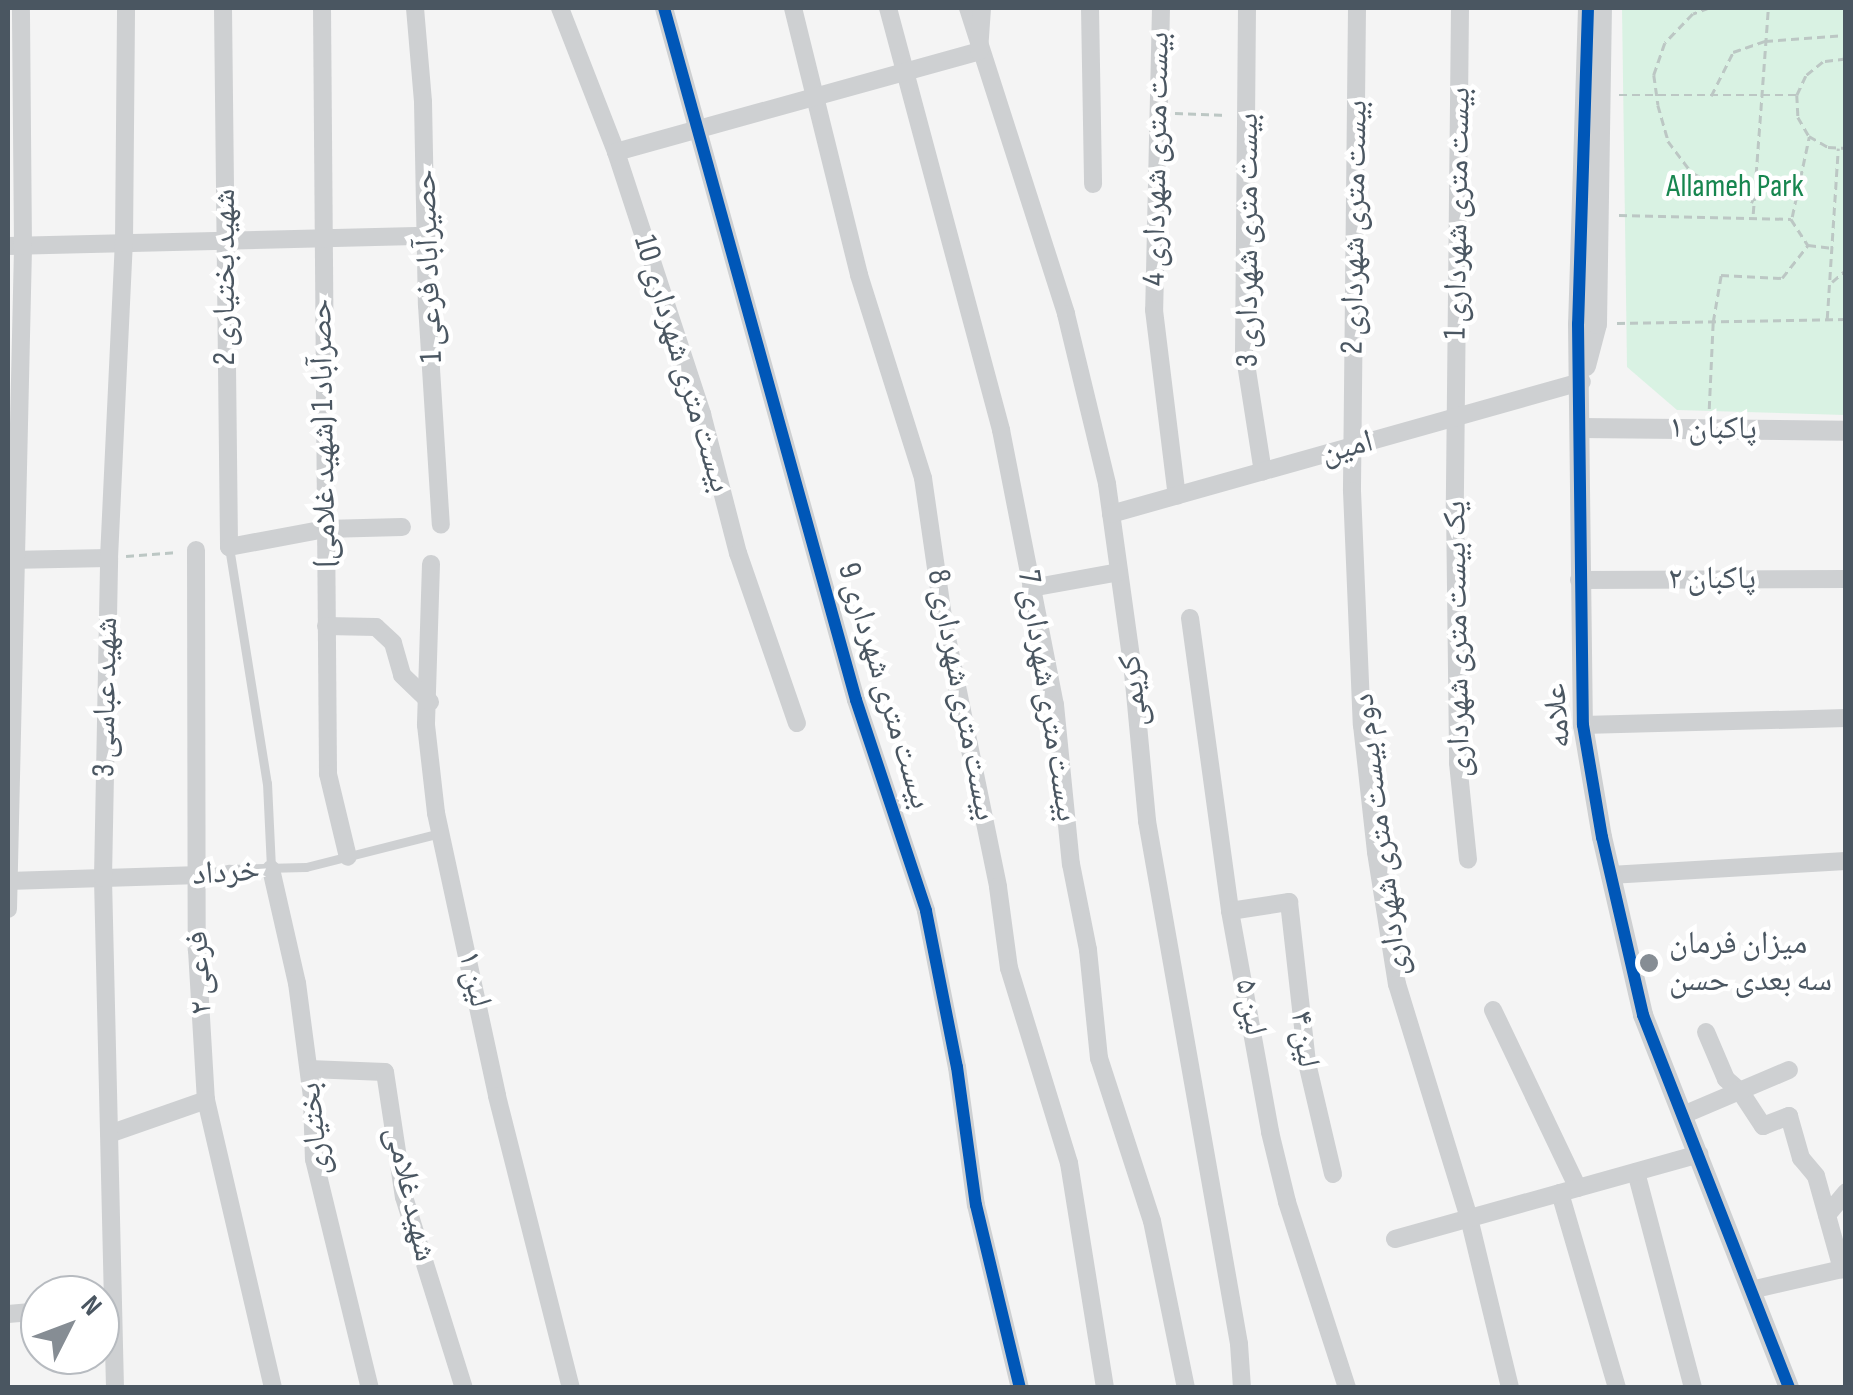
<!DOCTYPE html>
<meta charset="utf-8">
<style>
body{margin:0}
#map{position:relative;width:1853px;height:1395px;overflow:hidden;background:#f4f4f4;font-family:"Sofia Sans Condensed","Noto Naskh Arabic",sans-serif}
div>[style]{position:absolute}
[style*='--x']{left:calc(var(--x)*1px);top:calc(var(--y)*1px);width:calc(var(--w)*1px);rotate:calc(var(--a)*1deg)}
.green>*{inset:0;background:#d9f2e3}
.path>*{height:2.5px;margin-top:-1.25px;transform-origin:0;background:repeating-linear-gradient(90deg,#bcc7c4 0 8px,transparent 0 13px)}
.service>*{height:9px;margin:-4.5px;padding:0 4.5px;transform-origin:4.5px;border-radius:4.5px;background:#ced0d2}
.minor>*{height:18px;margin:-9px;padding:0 9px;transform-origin:9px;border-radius:9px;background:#ced0d2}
.tertiary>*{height:20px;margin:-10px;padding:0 10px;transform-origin:10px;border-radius:10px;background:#ced0d2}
.cycleway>*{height:12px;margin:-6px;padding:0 6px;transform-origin:6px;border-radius:6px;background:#0057b8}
.dots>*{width:28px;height:28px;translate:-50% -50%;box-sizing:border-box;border:5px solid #fff;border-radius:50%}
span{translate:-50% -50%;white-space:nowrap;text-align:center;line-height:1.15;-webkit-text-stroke:9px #fff;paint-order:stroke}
.street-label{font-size:32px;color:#4a5661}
.park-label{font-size:32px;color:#17864f}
.poi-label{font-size:32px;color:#4a5661}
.left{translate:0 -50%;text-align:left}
.frame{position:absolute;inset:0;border:10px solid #4a5661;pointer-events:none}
.north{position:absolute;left:20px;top:1275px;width:100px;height:100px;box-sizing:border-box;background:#fff;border:2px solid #b7bbc0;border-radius:50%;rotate:48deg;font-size:28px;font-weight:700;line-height:40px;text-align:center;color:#4a5661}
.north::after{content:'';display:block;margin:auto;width:35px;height:45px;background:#868d94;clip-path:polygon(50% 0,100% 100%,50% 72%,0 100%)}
</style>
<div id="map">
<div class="green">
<i style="clip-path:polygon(1622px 8px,1845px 8px,1845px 415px,1677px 410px,1627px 367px)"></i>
</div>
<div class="path">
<i style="--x:1709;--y:8;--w:17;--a:159"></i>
<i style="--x:1693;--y:14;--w:40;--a:134"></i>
<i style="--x:1665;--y:43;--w:34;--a:109"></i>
<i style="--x:1654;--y:75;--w:30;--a:82"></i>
<i style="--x:1658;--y:105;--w:37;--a:74"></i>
<i style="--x:1668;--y:141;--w:40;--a:53"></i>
<i style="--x:1692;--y:173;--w:68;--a:25.1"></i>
<i style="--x:1844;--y:59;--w:39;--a:-87"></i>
<i style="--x:1846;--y:59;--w:23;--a:173"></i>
<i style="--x:1823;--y:62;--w:22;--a:141"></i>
<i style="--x:1806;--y:76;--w:21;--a:115"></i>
<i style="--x:1797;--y:95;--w:22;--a:87"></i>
<i style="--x:1798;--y:117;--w:22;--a:60"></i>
<i style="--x:1809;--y:136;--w:22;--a:30"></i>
<i style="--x:1828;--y:147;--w:18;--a:3"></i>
<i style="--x:1619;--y:95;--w:178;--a:0"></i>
<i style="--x:1711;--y:96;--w:49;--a:-63.4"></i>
<i style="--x:1733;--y:52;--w:34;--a:-19"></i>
<i style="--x:1765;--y:41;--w:81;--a:-4.2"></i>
<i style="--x:1175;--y:113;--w:52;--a:2.2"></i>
<i style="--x:1753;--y:214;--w:207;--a:-85.8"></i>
<i style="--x:1619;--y:215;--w:172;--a:1.3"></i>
<i style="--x:1791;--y:219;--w:31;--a:57"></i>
<i style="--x:1808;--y:245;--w:25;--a:7"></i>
<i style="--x:1792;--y:217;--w:82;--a:-78"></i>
<i style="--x:1832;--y:282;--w:18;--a:-41"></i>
<i style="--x:1827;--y:319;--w:171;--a:-86.3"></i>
<i style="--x:1617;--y:323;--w:229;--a:-1"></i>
<i style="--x:1709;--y:409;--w:87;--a:-87.4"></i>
<i style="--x:1713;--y:322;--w:48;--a:-80.3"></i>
<i style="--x:1721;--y:275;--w:61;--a:2.8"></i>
<i style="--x:1782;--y:278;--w:42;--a:-51.8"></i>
<i style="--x:126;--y:556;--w:52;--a:-4.4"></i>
</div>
<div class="service">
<i style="--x:229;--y:547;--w:239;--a:80.9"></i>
<i style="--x:267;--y:783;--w:86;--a:87.3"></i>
<i style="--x:200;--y:875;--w:30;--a:-12"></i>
<i style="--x:229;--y:869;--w:77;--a:-1.5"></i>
<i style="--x:306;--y:867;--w:138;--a:-14.2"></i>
</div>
<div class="minor">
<i style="--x:223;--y:8;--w:539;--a:89.36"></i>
<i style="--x:229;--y:547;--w:98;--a:-10.6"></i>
<i style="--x:325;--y:529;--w:77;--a:-1.5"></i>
<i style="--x:322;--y:8;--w:766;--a:89.55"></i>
<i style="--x:328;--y:774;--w:85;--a:76.5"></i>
<i style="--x:415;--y:8;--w:94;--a:85.1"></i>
<i style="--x:423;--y:102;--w:203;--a:88.9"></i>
<i style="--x:427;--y:305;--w:220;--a:86.4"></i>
<i style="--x:560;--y:8;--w:155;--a:68.7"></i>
<i style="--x:616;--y:152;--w:276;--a:71.8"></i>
<i style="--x:702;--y:414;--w:144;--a:75.5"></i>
<i style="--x:738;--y:553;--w:180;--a:70.9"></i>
<i style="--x:664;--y:8;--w:718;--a:74.49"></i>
<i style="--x:856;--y:700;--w:222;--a:71.6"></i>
<i style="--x:926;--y:911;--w:159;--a:78.8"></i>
<i style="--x:957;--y:1067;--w:139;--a:82.2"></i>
<i style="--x:976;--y:1205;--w:188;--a:76.5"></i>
<i style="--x:793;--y:8;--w:275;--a:76.1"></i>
<i style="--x:859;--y:275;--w:213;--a:72.5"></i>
<i style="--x:923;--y:478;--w:147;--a:81.8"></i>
<i style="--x:944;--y:623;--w:269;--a:78.4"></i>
<i style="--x:998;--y:887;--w:82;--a:82.3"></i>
<i style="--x:1009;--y:968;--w:204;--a:72.9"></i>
<i style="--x:1069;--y:1163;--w:228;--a:80.9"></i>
<i style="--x:888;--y:8;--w:437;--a:75"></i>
<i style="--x:1001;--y:430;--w:280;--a:78.9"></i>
<i style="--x:1055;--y:705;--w:160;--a:84.3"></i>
<i style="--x:1071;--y:864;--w:88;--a:78.8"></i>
<i style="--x:1088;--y:950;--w:109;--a:84.2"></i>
<i style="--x:1099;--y:1058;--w:171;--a:72"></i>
<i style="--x:1152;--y:1221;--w:170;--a:78.5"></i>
<i style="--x:968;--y:8;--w:321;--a:72.2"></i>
<i style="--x:1066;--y:314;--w:175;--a:76.4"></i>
<i style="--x:1107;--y:484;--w:190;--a:82.1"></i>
<i style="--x:1133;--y:672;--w:150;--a:84.6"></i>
<i style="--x:1147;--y:821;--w:531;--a:80.02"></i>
<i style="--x:1239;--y:1344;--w:44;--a:86.1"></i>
<i style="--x:1090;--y:8;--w:176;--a:89"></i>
<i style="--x:1161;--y:8;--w:302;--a:91.3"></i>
<i style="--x:1154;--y:310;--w:187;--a:83"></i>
<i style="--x:1247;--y:8;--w:343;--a:90.5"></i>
<i style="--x:1244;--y:351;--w:122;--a:81.1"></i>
<i style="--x:1357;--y:8;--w:483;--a:90.6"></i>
<i style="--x:1352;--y:491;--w:234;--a:87.6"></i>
<i style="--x:1362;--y:725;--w:128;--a:83.7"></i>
<i style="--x:1376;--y:852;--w:134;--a:81"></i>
<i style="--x:1397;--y:984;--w:245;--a:72.9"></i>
<i style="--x:1469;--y:1218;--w:175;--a:76.4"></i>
<i style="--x:1460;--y:8;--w:498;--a:90.6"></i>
<i style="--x:1455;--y:506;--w:257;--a:89.3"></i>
<i style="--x:1458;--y:763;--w:97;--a:84.1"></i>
<i style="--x:616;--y:152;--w:377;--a:-15.5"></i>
<i style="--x:979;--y:51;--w:43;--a:-86"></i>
<i style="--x:8;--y:246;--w:418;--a:-1.4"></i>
<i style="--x:1111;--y:514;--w:489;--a:-15.7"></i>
<i style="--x:196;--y:550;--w:400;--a:89.9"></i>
<i style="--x:197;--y:950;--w:150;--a:86.6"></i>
<i style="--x:206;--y:1100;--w:296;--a:76.9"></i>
<i style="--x:8;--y:560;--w:101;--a:-1.1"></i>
<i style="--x:431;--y:564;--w:161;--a:91.8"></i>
<i style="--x:426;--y:725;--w:89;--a:83.5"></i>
<i style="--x:436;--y:813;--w:289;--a:77.8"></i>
<i style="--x:497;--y:1096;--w:301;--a:75.8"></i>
<i style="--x:1579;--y:580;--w:267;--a:-0.2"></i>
<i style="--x:1031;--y:588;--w:89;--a:-10.3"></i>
<i style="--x:1190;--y:618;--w:296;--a:82.2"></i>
<i style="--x:1230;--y:911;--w:225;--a:79.7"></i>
<i style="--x:1270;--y:1132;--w:72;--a:76.3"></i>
<i style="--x:1287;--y:1202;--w:195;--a:72.1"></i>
<i style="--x:326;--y:626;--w:50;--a:1.1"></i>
<i style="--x:376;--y:627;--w:23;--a:43"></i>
<i style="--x:393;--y:643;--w:33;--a:74"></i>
<i style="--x:402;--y:675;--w:39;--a:44"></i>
<i style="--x:1583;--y:725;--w:263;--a:-1.5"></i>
<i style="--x:271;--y:869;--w:117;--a:77.2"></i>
<i style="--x:297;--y:983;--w:115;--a:82.5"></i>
<i style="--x:312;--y:1097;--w:62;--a:88.2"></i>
<i style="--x:314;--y:1159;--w:236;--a:76.3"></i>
<i style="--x:1610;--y:875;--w:236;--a:-3.4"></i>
<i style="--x:8;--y:881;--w:192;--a:-1.8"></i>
<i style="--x:8;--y:909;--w:663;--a:-88.7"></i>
<i style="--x:23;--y:246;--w:238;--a:-90.5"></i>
<i style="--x:1230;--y:911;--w:60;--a:-8.7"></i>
<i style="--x:1289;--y:902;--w:162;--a:83.6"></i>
<i style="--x:1307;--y:1063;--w:114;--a:76.8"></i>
<i style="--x:1493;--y:1010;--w:197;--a:64.5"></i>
<i style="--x:1706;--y:1032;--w:51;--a:66.9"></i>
<i style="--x:1726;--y:1079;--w:18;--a:41"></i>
<i style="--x:1740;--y:1091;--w:42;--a:56.7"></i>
<i style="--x:1763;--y:1126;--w:28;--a:-21"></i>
<i style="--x:1789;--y:1116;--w:44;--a:74.1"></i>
<i style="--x:1801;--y:1158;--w:23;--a:50"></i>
<i style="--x:1816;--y:1176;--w:97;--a:74.4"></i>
<i style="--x:309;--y:1069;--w:76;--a:2.3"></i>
<i style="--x:385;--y:1072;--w:126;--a:81.4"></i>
<i style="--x:404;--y:1197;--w:200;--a:72.6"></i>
<i style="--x:1683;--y:1115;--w:115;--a:-23"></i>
<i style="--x:109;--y:1134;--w:103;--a:-19.3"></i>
<i style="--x:1636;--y:1172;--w:223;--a:75.2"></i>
<i style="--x:1560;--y:1193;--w:203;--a:73.7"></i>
<i style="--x:1827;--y:1215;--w:30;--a:-50"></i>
<i style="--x:1395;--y:1239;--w:316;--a:-15.6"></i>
<i style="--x:1751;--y:1290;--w:98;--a:-13"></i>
<i style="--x:8;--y:1314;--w:32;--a:-5"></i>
<i style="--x:115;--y:1388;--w:510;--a:-91.35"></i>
<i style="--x:103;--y:878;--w:320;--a:-88.9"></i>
<i style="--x:109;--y:558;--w:315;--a:-87.3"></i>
<i style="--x:124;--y:243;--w:235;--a:-89.5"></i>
</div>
<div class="tertiary">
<i style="--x:1588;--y:8;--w:316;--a:91.8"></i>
<i style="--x:1578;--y:324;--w:401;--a:89.3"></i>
<i style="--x:1583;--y:725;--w:114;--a:80.4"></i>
<i style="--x:1602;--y:837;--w:183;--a:77"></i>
<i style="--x:1643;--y:1015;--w:401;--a:68.6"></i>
<i style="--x:1586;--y:366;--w:43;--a:-75.3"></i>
<i style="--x:1597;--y:324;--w:316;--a:-89.1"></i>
<i style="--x:1581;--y:428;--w:265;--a:0.6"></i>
</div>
<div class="cycleway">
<i style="--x:664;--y:8;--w:718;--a:74.49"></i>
<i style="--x:856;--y:700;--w:222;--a:71.6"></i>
<i style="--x:926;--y:911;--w:159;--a:78.8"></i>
<i style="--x:957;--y:1067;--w:139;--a:82.2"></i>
<i style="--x:976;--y:1205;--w:188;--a:76.5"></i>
<i style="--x:1588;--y:8;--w:316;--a:91.8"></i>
<i style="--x:1578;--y:324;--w:401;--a:89.3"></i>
<i style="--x:1583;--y:725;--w:114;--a:80.4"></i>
<i style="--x:1602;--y:837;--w:183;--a:77"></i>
<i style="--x:1643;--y:1015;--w:401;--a:68.6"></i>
</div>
<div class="dots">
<i style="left:1649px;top:963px;background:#868d94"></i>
</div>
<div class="street-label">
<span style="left:1157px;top:159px;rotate:-89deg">بیست متری شهرداری 4</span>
<span style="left:1458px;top:213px;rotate:-89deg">بیست متری شهرداری 1</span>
<span style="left:1355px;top:227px;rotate:-89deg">بیست متری شهرداری 2</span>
<span style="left:1248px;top:240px;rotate:-90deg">بیست متری شهرداری 3</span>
<span style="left:429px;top:266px;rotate:-92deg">حصیرآباد فرعی 1</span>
<span style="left:225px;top:277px;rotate:-90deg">شهید بختیاری 2</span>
<span style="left:682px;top:364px;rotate:73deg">بیست متری شهرداری 10</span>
<span style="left:1713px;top:429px;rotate:1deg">پاکبان ۱</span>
<span style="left:324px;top:433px;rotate:-91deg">حصرآباد 1 (شهید غلامی)</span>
<span style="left:1347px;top:448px;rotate:-15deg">امین</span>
<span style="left:1712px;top:579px">پاکبان ۲</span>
<span style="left:1458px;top:639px;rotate:-91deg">یک بیست متری شهرداری</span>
<span style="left:884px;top:686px;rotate:73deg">بیست متری شهرداری 9</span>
<span style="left:1134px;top:691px;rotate:-96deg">کریمی</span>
<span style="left:961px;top:695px;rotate:79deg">بیست متری شهرداری 8</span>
<span style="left:1047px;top:696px;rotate:81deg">بیست متری شهرداری 7</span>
<span style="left:106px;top:697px;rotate:-89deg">شهید عباسی 3</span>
<span style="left:1558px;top:716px;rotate:-95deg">علامه</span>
<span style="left:1381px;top:835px;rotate:-97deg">دوم بیست متری شهرداری</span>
<span style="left:226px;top:873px;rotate:-4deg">خرداد</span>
<span style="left:200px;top:973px;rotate:-93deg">۲ فرعی</span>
<span style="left:474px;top:979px;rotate:77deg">لین ۱</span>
<span style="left:1250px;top:1007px;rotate:79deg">لین ۵</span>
<span style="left:1304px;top:1039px;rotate:82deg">لین ۴</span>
<span style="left:315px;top:1129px;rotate:-96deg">بختیاری</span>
<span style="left:410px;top:1194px;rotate:77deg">شهید غلامی</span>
</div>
<div class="park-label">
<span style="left:1735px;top:187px">Allameh Park</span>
</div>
<div class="poi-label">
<span class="left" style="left:1669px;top:963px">میزان فرمان<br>سه بعدی حسن</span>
</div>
<div class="frame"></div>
<div class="north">N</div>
</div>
